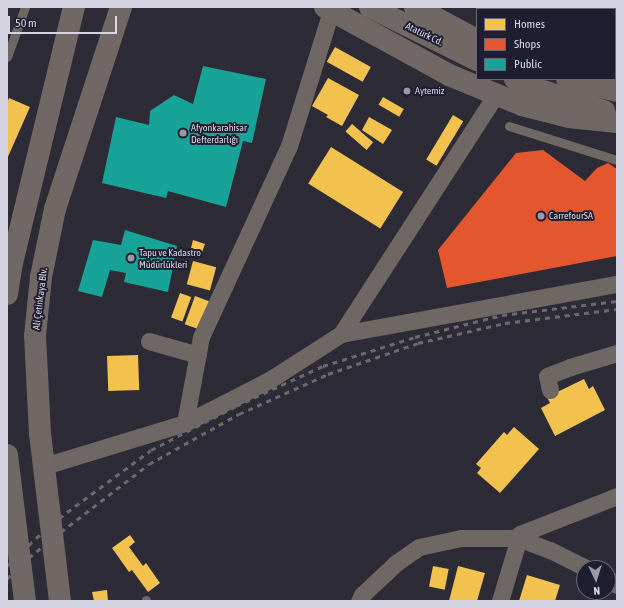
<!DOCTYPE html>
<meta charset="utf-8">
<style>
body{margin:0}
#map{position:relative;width:624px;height:608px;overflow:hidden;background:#2c2b36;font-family:"Asap Condensed",sans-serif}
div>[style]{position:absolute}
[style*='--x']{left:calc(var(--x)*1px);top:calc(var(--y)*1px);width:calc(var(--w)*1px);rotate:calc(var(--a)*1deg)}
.homes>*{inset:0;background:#f2c14e;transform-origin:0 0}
.shops>*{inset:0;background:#e4572e}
.public>*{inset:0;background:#17a398}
.service>*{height:9px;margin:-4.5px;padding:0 4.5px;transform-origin:4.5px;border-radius:4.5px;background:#6f6763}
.minor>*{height:17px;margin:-8.5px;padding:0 8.5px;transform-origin:8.5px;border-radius:8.5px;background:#6f6763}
.primary>*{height:22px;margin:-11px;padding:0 11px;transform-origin:11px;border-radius:11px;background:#716866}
.rail>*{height:3px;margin-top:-1.5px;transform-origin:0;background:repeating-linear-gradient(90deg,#6c686c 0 5px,transparent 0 10px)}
.dots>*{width:11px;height:11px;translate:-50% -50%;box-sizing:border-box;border:2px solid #1f1d30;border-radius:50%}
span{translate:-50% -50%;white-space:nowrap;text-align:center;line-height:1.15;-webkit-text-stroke:4px #1f1d30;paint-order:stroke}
.street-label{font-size:10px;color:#d5d4e2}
.poi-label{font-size:10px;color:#d5d4e2}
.left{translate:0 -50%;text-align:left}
.frame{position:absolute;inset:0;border:8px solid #d5d4e2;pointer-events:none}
.legend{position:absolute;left:476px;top:8px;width:140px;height:72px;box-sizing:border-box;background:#1f1d30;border:1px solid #686677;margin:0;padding:5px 7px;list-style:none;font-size:12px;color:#d5d4e2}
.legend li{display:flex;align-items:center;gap:8px;height:20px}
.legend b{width:20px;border:1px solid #686677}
.north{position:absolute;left:576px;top:560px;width:40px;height:40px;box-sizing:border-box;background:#1f1d30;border:1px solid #686677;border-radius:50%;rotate:176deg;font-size:11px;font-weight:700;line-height:16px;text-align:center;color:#d5d4e2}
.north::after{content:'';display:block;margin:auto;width:14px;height:18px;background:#9a99a6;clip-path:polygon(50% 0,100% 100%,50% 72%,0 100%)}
.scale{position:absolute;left:8px;top:16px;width:109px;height:18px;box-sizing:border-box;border:2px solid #d5d4e2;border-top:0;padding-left:5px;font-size:12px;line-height:14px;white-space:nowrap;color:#d5d4e2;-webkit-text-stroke:3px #1f1d30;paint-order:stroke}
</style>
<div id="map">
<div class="homes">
<i style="left:335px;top:47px;width:41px;height:17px;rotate:29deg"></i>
<i style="clip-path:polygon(328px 78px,359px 95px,342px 126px,326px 117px,328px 115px,312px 106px)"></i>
<i style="left:383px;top:97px;width:24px;height:9px;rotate:30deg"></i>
<i style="clip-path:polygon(9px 98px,30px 107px,7px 159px,7px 103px)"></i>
<i style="left:453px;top:115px;width:12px;height:52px;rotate:31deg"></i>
<i style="clip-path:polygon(369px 117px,392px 130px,383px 144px,362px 130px)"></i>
<i style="left:352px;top:124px;width:28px;height:10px;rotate:41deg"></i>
<i style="left:331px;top:147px;width:85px;height:43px;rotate:32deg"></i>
<i style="clip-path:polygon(193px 240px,205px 244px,201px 255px,190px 252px)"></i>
<i style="left:193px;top:261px;width:24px;height:24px;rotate:15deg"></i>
<i style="left:180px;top:293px;width:12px;height:26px;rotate:20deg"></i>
<i style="left:195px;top:296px;width:15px;height:30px;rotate:20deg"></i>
<i style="left:138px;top:355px;width:35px;height:31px;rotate:88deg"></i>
<i style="clip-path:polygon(584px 379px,589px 389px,593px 386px,605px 410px,555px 436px,541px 408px,550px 403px,547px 397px)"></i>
<i style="clip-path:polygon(514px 427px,539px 449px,500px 493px,477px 473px,481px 468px,476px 464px,504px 432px,507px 435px)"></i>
<i style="clip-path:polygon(130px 535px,135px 542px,129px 547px,143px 566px,146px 563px,160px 583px,148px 592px,132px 570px,129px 572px,112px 548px)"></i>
<i style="left:433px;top:566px;width:16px;height:21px;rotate:11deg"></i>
<i style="clip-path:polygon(458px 566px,485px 573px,477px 601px,449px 601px)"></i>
<i style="clip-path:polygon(527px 575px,560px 585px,555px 601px,519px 601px)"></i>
<i style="clip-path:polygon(107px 590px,108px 601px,94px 601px,92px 592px)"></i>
</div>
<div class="shops">
<i style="clip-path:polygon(543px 150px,585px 181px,597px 168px,608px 163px,617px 169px,617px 256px,447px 288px,438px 250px,516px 153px)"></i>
</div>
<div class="public">
<i style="clip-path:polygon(203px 66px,266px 79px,252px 143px,243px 141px,226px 207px,168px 191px,166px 198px,102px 183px,116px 117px,149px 125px,150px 111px,174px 95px,193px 104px)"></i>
<i style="clip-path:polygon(125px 230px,177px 246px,168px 292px,124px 282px,126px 273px,110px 270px,102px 297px,78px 291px,93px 240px,121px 245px)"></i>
</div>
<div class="service">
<i style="--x:7;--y:57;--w:53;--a:-70.2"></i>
<i style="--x:509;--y:126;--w:113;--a:17.5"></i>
<i style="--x:146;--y:600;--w:1;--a:90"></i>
</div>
<div class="minor">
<i style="--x:341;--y:334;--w:280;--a:-10.3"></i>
<i style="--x:149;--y:341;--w:51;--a:15.9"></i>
<i style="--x:550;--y:390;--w:14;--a:-102"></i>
<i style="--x:547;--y:376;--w:25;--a:-21"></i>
<i style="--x:570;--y:367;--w:49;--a:-16.6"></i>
<i style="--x:185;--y:423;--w:87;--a:-79.5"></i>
<i style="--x:201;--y:337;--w:210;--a:-65.3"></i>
<i style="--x:289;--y:146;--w:141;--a:-72.7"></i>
<i style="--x:44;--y:466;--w:147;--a:-17"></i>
<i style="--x:185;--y:423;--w:97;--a:-27.1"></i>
<i style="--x:271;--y:379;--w:83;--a:-32.7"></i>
<i style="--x:341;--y:334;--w:286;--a:-57.1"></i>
<i style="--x:608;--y:579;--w:11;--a:34"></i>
<i style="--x:359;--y:601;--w:7;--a:-63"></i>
<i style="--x:362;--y:595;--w:47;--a:-43.3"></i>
<i style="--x:396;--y:563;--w:28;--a:-35"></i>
<i style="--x:419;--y:547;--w:43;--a:-12.1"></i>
<i style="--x:461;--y:538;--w:57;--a:0"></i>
<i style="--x:518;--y:538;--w:34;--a:21"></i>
<i style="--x:550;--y:550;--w:40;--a:26.6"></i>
<i style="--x:500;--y:601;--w:70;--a:-73.4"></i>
<i style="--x:520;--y:534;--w:104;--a:-21.4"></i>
</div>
<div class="primary">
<i style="--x:325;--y:7;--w:141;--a:28.7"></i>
<i style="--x:449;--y:75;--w:79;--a:22.3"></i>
<i style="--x:522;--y:105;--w:49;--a:14.3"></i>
<i style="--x:569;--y:117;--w:48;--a:5.9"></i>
<i style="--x:370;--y:7;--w:119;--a:26.4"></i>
<i style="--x:415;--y:7;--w:70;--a:28"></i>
<i style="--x:515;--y:79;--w:21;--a:25"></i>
<i style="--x:534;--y:88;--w:74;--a:18.2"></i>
<i style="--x:567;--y:79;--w:51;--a:13.5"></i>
<i style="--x:7;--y:294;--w:31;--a:-81"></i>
<i style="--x:12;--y:263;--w:263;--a:-76.4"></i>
<i style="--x:7;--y:455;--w:147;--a:83"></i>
<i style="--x:60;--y:601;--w:168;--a:-96.8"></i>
<i style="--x:40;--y:434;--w:98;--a:-92.9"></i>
<i style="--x:35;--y:336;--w:59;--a:-84.2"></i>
<i style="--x:41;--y:277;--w:69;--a:-78.4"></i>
<i style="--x:55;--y:209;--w:213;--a:-71.9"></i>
</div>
<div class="rail">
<i style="--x:7;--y:566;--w:61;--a:-43.7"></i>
<i style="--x:51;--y:524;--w:124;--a:-36.5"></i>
<i style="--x:151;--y:450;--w:96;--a:-27.4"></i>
<i style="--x:236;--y:406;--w:96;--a:-24.7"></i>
<i style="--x:323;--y:366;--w:96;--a:-17.5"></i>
<i style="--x:415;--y:337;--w:90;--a:-14.2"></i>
<i style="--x:502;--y:315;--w:116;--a:-6.9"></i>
<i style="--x:7;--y:579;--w:21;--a:-47"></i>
<i style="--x:21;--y:564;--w:41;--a:-39.1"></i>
<i style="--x:53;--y:538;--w:121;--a:-37.6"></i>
<i style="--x:149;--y:464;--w:103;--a:-29.1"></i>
<i style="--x:239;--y:414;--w:98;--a:-24.2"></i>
<i style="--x:328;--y:374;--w:95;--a:-19"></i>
<i style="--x:418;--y:343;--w:89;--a:-12.9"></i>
<i style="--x:505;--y:323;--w:113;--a:-7.1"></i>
</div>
<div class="dots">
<i style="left:407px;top:91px;background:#9a99a6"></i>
<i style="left:183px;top:133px;background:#9a99a6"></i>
<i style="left:541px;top:216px;background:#9a99a6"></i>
<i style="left:131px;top:258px;background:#9a99a6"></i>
</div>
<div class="street-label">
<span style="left:424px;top:34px;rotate:26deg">Atatürk Cd.</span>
<span style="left:40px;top:299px;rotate:-83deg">Ali Çetinkaya Blv.</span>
</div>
<div class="poi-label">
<span class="left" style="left:415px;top:91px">Aytemiz</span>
<span class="left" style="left:191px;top:133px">Afyonkarahisar<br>Defterdarlığı</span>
<span class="left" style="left:549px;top:216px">CarrefourSA</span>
<span class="left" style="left:139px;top:258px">Tapu ve Kadastro<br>Müdürlükleri</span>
</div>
<div class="frame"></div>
<ul class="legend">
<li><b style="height:11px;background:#f2c14e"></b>Homes</li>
<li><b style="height:11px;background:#e4572e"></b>Shops</li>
<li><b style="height:11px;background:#17a398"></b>Public</li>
</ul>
<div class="north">N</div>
<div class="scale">50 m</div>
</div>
